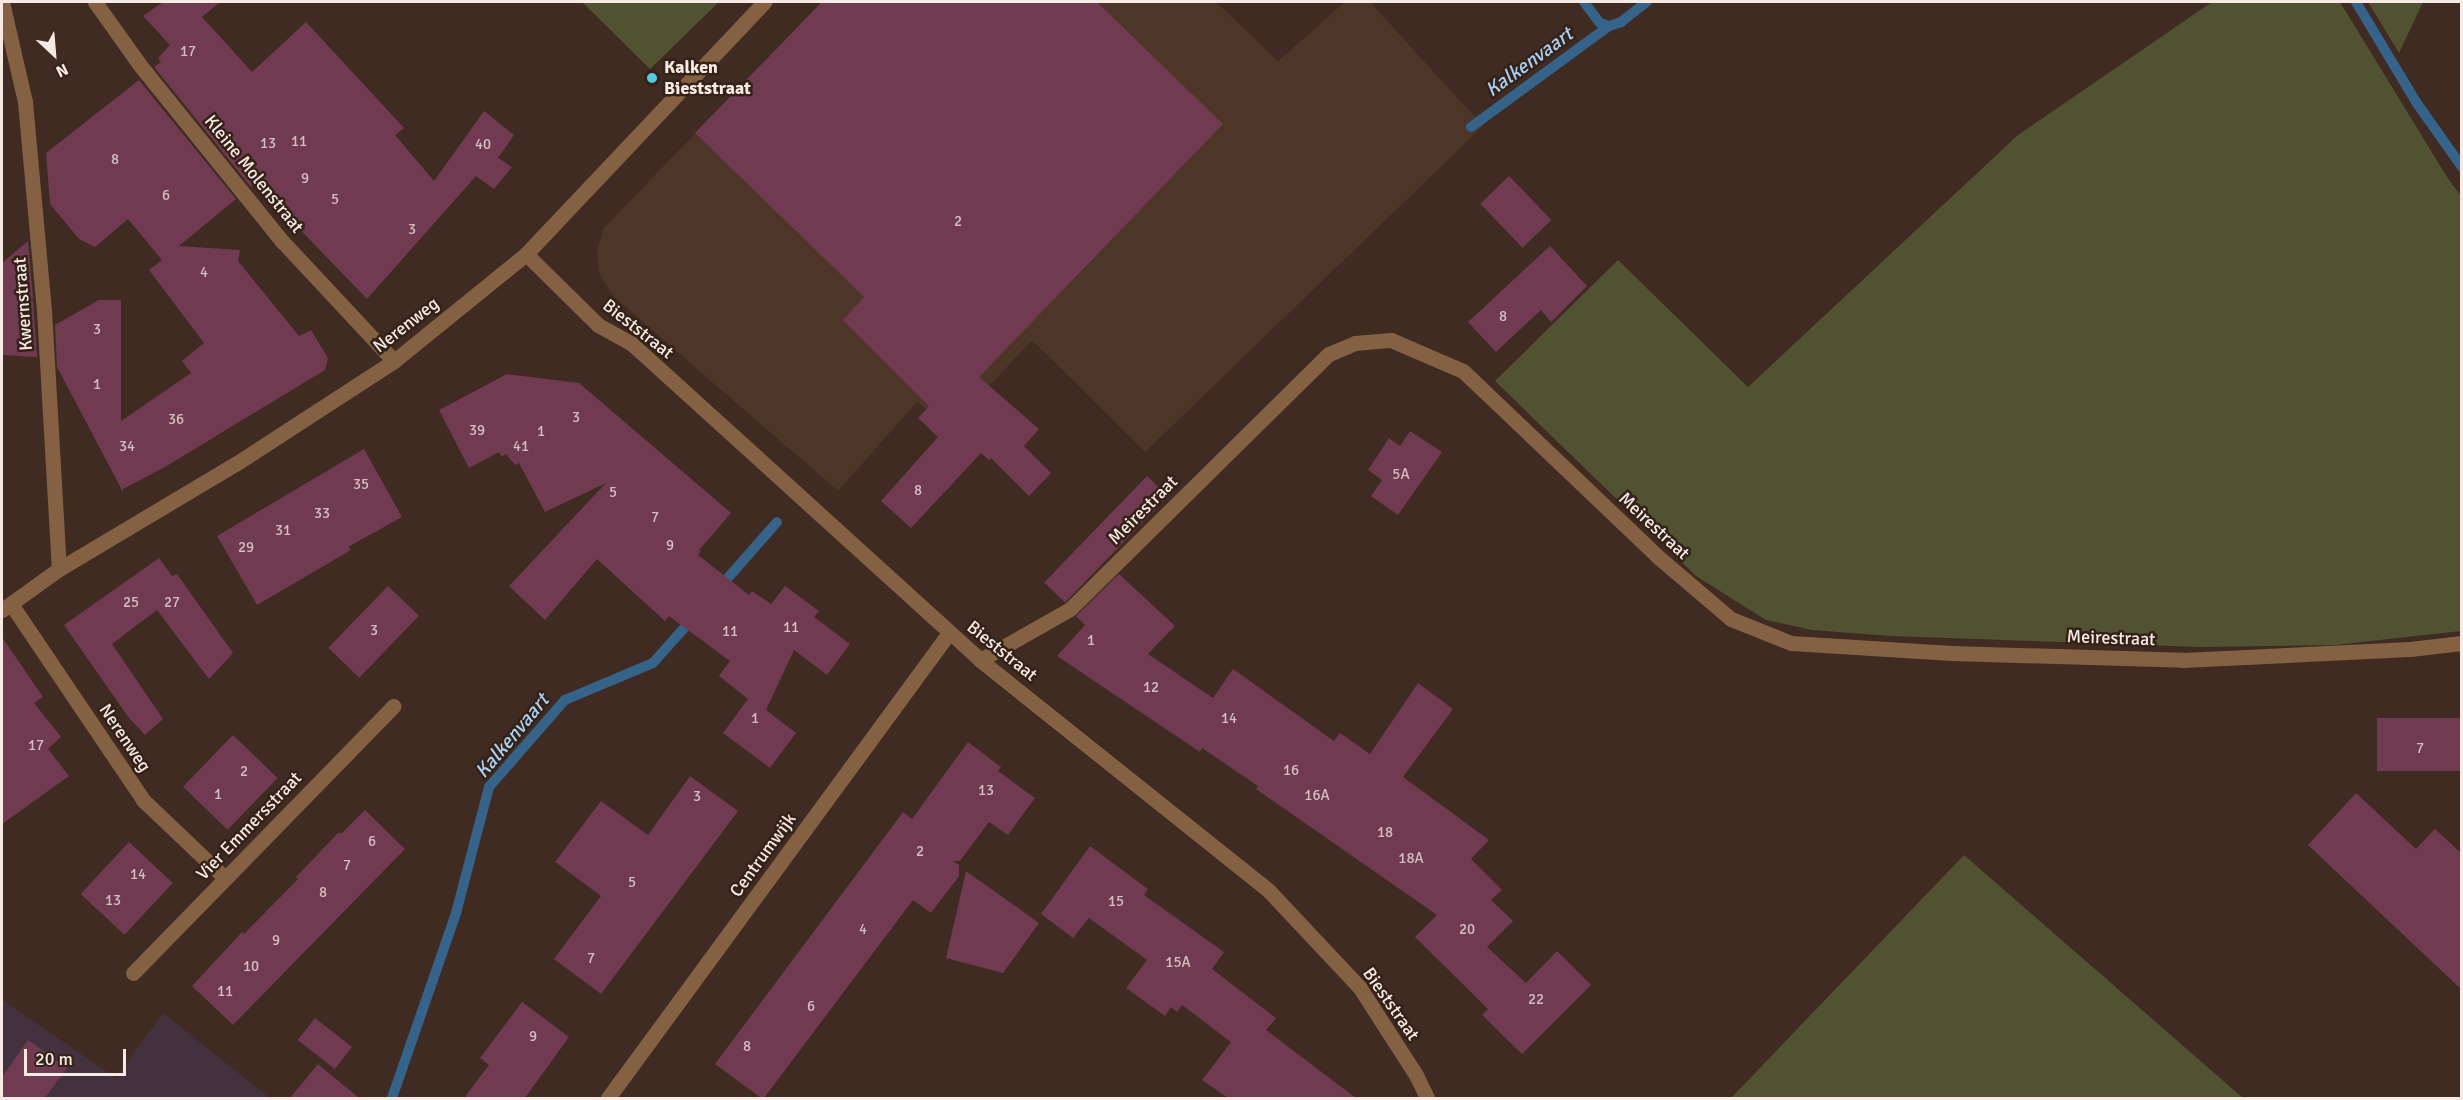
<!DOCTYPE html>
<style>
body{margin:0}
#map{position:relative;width:2463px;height:1100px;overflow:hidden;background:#3f2b22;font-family:Signika,sans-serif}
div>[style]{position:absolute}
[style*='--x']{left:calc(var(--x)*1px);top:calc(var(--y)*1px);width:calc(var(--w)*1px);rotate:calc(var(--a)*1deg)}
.built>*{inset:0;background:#4d3528}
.education>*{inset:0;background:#43323d}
.green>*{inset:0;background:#505232}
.stream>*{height:10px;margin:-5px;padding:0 5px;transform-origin:5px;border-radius:5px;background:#36638a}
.building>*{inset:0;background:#703a50;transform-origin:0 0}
.minor>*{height:15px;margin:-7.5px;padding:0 7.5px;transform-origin:7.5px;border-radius:7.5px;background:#856144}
.dots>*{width:16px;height:16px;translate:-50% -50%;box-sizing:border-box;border:3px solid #342218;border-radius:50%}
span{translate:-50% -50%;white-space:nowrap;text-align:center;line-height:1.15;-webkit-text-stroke:5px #342218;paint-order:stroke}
.number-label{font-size:15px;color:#d5bebf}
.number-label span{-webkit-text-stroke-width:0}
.poi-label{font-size:18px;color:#f7eae4;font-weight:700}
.left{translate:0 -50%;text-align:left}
.street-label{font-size:18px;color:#f7eae4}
.water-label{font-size:20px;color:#a9d1f5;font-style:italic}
.frame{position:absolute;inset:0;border:3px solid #f7eae4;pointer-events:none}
.north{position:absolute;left:24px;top:24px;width:60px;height:60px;-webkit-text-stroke:4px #342218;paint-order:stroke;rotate:154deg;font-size:16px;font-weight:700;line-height:24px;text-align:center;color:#f7eae4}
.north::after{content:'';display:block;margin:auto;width:21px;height:27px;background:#f7eae4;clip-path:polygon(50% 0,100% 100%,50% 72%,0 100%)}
.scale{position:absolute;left:24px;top:1049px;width:102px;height:27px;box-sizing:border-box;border:3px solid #f7eae4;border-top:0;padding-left:8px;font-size:18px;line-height:21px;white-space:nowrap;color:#f7eae4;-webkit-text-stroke:4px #342218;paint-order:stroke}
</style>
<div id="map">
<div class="built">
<i style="clip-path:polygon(821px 2px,1216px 2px,1278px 61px,1345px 2px,1370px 2px,1483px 126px,1145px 452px,1032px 340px,950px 428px,917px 402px,838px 491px,614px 297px,599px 273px,597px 250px,604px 228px)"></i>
</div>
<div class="education">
<i style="clip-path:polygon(2px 1000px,116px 1078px,163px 1013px,270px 1098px,2px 1098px)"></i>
</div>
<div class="green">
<i style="clip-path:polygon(582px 2px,719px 2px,650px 69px)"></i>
<i style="clip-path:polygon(2212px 2px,2340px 2px,2447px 177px,2461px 196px,2461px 631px,2335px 645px,2200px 647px,1890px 636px,1812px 630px,1766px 620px,1696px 576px,1495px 381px,1618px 260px,1748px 387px,2018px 135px)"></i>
<i style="clip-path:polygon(2368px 2px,2423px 2px,2399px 53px)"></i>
<i style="clip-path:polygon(1964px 855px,2243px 1098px,1731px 1098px)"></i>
</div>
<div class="stream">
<i style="--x:1584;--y:2;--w:26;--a:53"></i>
<i style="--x:1600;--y:23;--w:9;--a:18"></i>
<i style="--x:2356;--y:2;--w:117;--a:59"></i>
<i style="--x:2416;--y:102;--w:80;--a:54.7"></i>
<i style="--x:1471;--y:127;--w:171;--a:-36.2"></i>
<i style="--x:1609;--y:26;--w:13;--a:-18"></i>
<i style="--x:1621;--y:22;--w:33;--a:-38"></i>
<i style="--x:718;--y:589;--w:89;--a:-48.6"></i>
<i style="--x:392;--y:1098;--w:196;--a:-70.9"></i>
<i style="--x:456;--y:913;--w:130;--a:-75.3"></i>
<i style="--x:489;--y:787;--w:116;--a:-48.9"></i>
<i style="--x:565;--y:700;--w:95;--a:-22.8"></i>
<i style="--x:653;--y:663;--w:59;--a:-48.4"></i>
</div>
<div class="building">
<i style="clip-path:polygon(163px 2px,220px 2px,202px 17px,252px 72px,306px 22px,404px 128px,395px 135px,434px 181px,484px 111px,514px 135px,498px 158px,512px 167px,494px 189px,476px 176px,367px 299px,284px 213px,258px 181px,251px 187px,154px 67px,161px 62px,158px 58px,170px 45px,143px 16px)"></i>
<i style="clip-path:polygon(822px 2px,1097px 2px,1223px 124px,979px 377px,1039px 429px,1024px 446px,1051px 473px,1029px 496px,991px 458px,989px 460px,981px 453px,911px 528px,881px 501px,938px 437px,918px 418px,929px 406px,843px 320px,864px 297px,695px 133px)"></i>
<i style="clip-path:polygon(139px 80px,236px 199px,179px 246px,240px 250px,238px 261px,299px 336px,311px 330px,328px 358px,325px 370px,165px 467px,123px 489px,123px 492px,57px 367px,55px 325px,99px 300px,121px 300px,121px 421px,191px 373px,182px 361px,204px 343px,149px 270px,162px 260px,128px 219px,95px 247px,79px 239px,50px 204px,46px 153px)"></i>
<i style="left:1509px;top:176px;width:61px;height:40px;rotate:46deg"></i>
<i style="clip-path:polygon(28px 241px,33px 298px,30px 301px,33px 301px,37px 357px,2px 355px,2px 263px)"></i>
<i style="clip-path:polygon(1550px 246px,1587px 286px,1551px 322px,1541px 310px,1496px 352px,1468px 322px)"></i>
<i style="clip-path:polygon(507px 374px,579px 383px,731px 513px,699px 550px,701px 551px,698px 555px,749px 595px,752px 591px,771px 604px,785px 586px,819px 611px,814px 617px,850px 644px,827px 675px,794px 650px,766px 710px,796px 733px,770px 768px,723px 733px,748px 699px,719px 676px,730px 661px,669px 616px,665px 621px,597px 559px,545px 620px,509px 586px,606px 483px,545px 512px,519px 463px,515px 465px,506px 454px,502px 457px,499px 452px,469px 468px,439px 410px)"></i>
<i style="clip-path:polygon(1410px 431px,1442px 452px,1398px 515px,1371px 496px,1382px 480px,1368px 470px,1389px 438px,1400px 446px)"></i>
<i style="clip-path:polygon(364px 449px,402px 517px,348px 547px,351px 550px,257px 605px,217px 536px)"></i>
<i style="left:1147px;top:476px;width:29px;height:148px;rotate:44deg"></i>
<i style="clip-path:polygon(159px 558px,172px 576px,177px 574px,233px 653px,209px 679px,157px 610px,112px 644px,163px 719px,145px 735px,129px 718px,64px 625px)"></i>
<i style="clip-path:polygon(1119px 574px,1175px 626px,1148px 654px,1213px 698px,1233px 669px,1334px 741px,1340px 733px,1370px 754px,1418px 683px,1453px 709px,1403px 777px,1489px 840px,1471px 859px,1502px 890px,1491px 900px,1513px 921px,1487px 947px,1526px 983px,1557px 951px,1591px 985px,1522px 1054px,1482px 1015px,1488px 1009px,1415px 937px,1437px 915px,1256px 789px,1258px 786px,1202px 748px,1200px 752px,1057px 656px,1085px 625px,1076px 616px)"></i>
<i style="left:388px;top:586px;width:43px;height:86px;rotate:44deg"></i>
<i style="clip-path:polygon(2px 637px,43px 697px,34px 703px,61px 737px,48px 749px,69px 776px,2px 824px)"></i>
<i style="left:2462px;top:718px;width:53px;height:85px;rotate:90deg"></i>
<i style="left:233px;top:735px;width:62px;height:72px;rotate:44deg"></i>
<i style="clip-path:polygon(968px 742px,1001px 767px,998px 771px,1035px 798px,1008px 835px,989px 822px,960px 861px,953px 861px,959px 865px,959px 876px,931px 913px,913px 900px,764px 1098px,761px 1098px,715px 1064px,903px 812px,912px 819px)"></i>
<i style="clip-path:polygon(690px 776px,738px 811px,601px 994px,554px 959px,601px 896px,555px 862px,601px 801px,648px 835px)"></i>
<i style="clip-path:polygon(2356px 793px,2416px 849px,2435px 829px,2462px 854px,2462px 990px,2308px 845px)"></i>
<i style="clip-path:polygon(365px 810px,405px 849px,233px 1025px,192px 986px,242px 932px,244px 934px,298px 879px,296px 877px,339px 832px,341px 834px)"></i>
<i style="left:129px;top:842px;width:60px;height:71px;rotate:43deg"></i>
<i style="clip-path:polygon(1090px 846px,1148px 889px,1144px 895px,1224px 952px,1212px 969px,1276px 1018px,1266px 1030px,1356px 1098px,1228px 1098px,1202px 1080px,1231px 1042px,1182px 1005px,1177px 1012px,1171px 1007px,1165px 1016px,1126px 988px,1147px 960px,1089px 918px,1073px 938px,1041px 914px)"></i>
<i style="clip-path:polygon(966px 871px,1039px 923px,1003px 973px,946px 958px)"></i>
<i style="clip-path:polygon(522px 1002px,569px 1037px,525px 1098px,464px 1098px,489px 1065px,480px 1058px)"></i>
<i style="left:315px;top:1018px;width:47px;height:28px;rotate:38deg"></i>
<i style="clip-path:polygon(28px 1040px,67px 1068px,45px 1098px,2px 1098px,2px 1077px)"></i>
<i style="clip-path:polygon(318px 1064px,359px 1098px,290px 1098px)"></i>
</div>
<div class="minor">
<i style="--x:2;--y:2;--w:103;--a:77"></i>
<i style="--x:25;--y:102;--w:209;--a:84.8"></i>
<i style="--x:44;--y:310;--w:259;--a:86.7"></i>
<i style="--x:95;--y:2;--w:76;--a:54.6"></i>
<i style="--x:139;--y:64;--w:228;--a:51.1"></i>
<i style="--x:282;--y:241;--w:164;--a:47"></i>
<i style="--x:526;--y:254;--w:101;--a:44.6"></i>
<i style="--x:598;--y:325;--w:39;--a:29"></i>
<i style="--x:632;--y:344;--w:470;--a:42.2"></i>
<i style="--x:980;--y:660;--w:370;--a:38.6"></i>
<i style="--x:1269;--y:891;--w:133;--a:46.8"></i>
<i style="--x:1360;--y:988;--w:103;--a:57.2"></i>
<i style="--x:1416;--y:1075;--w:25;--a:64"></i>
<i style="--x:11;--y:604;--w:236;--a:56"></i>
<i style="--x:143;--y:800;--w:113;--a:43.6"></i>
<i style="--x:2;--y:610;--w:70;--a:-35.7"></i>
<i style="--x:59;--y:569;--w:207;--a:-30.8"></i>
<i style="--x:237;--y:463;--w:187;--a:-33"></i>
<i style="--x:394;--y:361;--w:170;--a:-39"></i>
<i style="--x:526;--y:254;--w:347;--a:-46.6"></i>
<i style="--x:980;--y:660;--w:103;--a:-29.5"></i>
<i style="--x:1070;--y:609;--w:363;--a:-44.6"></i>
<i style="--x:1329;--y:354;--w:28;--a:-23"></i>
<i style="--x:1355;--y:343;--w:36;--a:-5"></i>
<i style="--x:1391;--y:340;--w:78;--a:23.3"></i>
<i style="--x:1463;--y:371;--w:268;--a:43.6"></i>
<i style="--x:1657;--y:556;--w:97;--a:40.4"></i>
<i style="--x:1731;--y:619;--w:65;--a:21.8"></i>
<i style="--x:1791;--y:643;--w:161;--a:3.6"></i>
<i style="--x:1952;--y:653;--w:231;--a:1.7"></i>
<i style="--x:2183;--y:660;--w:227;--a:-2.8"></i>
<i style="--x:2410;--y:649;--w:52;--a:-6.6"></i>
<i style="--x:133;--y:973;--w:373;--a:-45.7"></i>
<i style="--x:608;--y:1098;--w:577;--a:-53.75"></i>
</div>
<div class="dots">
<i style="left:652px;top:78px;background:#54cade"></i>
</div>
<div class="number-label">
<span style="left:188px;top:52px">17</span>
<span style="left:299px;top:142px">11</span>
<span style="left:268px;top:144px">13</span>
<span style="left:483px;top:145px">40</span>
<span style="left:115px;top:160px">8</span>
<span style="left:305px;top:179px">9</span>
<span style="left:166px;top:196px">6</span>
<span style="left:335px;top:200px">5</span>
<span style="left:958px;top:222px">2</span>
<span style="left:412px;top:230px">3</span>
<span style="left:204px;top:273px">4</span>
<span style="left:1503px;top:317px">8</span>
<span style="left:97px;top:330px">3</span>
<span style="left:97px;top:385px">1</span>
<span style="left:576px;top:418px">3</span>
<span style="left:176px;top:420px">36</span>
<span style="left:477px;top:431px">39</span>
<span style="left:541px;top:432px">1</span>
<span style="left:127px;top:447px">34</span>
<span style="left:521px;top:447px">41</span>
<span style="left:1401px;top:475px">5A</span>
<span style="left:361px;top:485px">35</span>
<span style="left:918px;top:491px">8</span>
<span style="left:613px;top:493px">5</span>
<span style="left:322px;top:514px">33</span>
<span style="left:655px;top:518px">7</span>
<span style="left:283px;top:531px">31</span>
<span style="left:670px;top:546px">9</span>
<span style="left:246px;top:548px">29</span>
<span style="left:131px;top:603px">25</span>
<span style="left:172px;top:603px">27</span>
<span style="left:791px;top:628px">11</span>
<span style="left:374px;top:631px">3</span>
<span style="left:730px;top:632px">11</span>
<span style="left:1091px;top:641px">1</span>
<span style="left:1151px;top:688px">12</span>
<span style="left:755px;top:719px">1</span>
<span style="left:1229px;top:719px">14</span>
<span style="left:36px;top:746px">17</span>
<span style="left:2420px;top:749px">7</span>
<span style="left:1291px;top:771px">16</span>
<span style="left:244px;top:772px">2</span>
<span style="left:986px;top:791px">13</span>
<span style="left:218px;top:795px">1</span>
<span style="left:1317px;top:796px">16A</span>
<span style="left:697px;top:797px">3</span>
<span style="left:1385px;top:833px">18</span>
<span style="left:372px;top:842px">6</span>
<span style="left:920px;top:852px">2</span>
<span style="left:1411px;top:859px">18A</span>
<span style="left:347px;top:866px">7</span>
<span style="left:138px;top:875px">14</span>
<span style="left:632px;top:883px">5</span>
<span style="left:323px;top:893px">8</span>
<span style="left:113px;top:901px">13</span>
<span style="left:1116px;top:902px">15</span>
<span style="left:863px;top:930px">4</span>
<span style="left:1467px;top:930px">20</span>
<span style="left:276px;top:941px">9</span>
<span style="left:591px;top:959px">7</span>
<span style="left:1178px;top:963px">15A</span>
<span style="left:251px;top:967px">10</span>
<span style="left:225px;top:992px">11</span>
<span style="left:1536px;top:1000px">22</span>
<span style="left:811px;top:1007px">6</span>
<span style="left:533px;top:1037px">9</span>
<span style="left:747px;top:1047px">8</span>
</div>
<div class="poi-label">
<span class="left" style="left:664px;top:78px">Kalken<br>Bieststraat</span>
</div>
<div class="street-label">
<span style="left:254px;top:174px;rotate:51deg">Kleine Molenstraat</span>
<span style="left:23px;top:304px;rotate:-94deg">Kwernstraat</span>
<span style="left:406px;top:325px;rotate:-38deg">Nerenweg</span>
<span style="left:638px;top:329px;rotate:38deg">Bieststraat</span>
<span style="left:1143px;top:510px;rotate:-45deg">Meirestraat</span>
<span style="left:1654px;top:526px;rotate:43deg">Meirestraat</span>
<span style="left:2111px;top:638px;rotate:2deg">Meirestraat</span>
<span style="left:1002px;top:651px;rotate:39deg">Bieststraat</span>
<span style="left:125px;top:738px;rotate:56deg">Nerenweg</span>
<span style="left:249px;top:826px;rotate:-46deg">Vier Emmersstraat</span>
<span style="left:763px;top:855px;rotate:-54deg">Centrumwijk</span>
<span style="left:1391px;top:1004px;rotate:55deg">Bieststraat</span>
</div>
<div class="water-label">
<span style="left:1529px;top:62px;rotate:-36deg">Kalkenvaart</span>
<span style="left:512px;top:736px;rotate:-50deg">Kalkenvaart</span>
</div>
<div class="frame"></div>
<div class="north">N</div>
<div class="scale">20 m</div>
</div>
